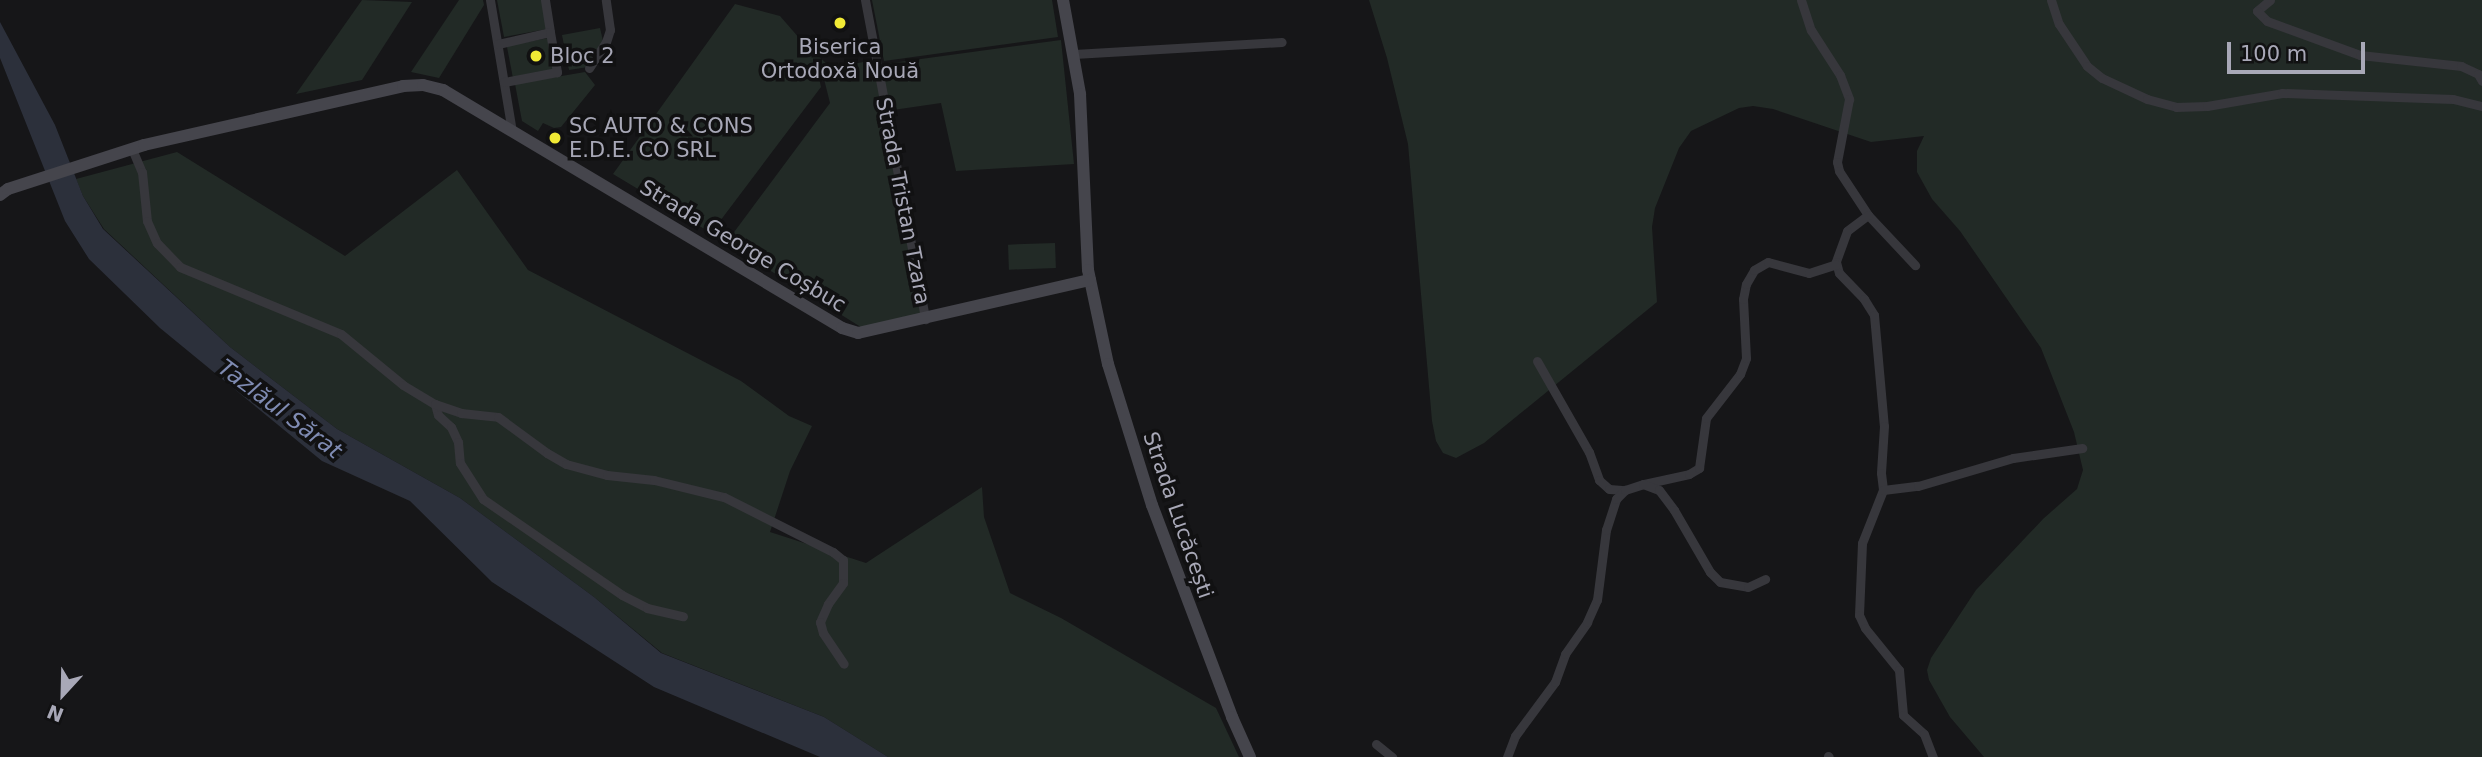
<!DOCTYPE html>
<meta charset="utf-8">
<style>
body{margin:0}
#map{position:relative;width:2482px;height:757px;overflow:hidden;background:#161618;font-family:"DejaVu Sans",sans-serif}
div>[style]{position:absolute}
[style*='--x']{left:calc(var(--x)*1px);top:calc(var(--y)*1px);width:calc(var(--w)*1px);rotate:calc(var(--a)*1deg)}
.green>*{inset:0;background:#222a26;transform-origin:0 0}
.water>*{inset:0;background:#2c303b}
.street>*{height:9px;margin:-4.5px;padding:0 4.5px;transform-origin:4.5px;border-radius:4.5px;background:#37373c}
.secondary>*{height:12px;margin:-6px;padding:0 6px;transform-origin:6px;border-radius:6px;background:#45454c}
.dots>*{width:19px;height:19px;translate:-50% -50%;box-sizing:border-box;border:4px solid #111112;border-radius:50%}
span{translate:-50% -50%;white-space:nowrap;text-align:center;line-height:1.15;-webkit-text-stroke:7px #111112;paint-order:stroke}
.poi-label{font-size:21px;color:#a8a8b7}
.left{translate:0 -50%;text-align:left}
.street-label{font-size:21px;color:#a8a8b7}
.water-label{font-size:23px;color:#7f8bb2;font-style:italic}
.north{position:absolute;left:28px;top:659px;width:70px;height:70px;-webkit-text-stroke:5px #111112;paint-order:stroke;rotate:202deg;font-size:19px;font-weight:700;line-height:28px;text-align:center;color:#a8a8b7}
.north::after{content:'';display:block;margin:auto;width:24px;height:32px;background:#a8a8b7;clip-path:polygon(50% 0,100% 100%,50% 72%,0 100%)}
.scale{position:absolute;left:2227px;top:42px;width:138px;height:32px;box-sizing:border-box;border:4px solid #a8a8b7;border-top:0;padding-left:9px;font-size:21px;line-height:24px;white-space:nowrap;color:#a8a8b7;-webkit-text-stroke:5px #111112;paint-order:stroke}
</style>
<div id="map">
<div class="green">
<i style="clip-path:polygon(362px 0,412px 2px,362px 80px,296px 94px)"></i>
<i style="clip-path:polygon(459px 0,483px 0,484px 5px,439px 78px,411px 72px)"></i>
<i style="clip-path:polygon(497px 0,542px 0,547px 29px,504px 37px)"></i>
<i style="clip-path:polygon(872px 0,1052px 0,1058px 37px,884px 61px)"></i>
<i style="clip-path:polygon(1369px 0,2482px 0,2482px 757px,1984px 757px,1950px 717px,1929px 680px,1927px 670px,1931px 658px,1976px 590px,2043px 519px,2077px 489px,2083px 470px,2074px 432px,2041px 348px,1960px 231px,1932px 199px,1917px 172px,1917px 151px,1924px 136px,1871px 142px,1773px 109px,1753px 106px,1739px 108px,1691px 131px,1679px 148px,1655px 208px,1652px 227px,1657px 302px,1484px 443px,1456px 458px,1443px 453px,1436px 441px,1432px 421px,1408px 144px,1387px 58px)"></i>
<i style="clip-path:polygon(735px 4px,780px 16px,800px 39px,828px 65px,819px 78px,821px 87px,711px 233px,613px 174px)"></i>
<i style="clip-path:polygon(600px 28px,603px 41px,588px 67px,569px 70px,562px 35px)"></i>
<i style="left:548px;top:38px;width:33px;height:42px;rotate:79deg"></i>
<i style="clip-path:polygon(1061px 40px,1074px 164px,956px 171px,941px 103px,886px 111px,877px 65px)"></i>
<i style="clip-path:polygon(874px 60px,924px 313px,864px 329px,726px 243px,830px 103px,824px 79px,831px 68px)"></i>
<i style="clip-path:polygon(585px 72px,595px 85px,561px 127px,554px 128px,543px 123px,538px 131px,522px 121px,515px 84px)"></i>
<i style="clip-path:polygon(177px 152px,345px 256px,457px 170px,528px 270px,741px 381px,789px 416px,812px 426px,790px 471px,770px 532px,866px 563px,982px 487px,984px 517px,1010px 593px,1061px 618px,1216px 708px,1239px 757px,888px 757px,824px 717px,662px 653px,594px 597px,460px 498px,337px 429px,230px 347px,104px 229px,83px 196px,76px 179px)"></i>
<i style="left:1055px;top:243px;width:25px;height:47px;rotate:88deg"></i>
</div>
<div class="water">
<i style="clip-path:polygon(0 22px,55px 125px,83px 196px,103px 229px,230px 347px,337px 429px,460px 498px,594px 597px,661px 653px,824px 717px,888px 757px,820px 757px,654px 687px,492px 582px,410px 501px,322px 461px,160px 328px,89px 259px,65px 221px,0 58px)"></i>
</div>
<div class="street">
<i style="--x:490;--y:0;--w:133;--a:80.5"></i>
<i style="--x:545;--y:0;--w:32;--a:81"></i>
<i style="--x:865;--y:0;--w:325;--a:79.3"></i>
<i style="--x:1801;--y:0;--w:32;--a:72"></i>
<i style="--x:1811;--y:30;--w:54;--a:57.2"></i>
<i style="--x:1840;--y:75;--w:26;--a:69"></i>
<i style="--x:1849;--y:99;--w:64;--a:100.8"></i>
<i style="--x:1837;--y:162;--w:9;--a:77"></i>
<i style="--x:1839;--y:171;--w:53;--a:56.6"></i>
<i style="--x:1868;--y:215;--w:69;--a:46.8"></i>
<i style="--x:2051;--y:0;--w:25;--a:72"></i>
<i style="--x:2059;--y:24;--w:50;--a:56.3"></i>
<i style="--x:2087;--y:66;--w:19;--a:39"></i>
<i style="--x:2102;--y:78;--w:50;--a:25"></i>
<i style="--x:2147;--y:99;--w:30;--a:15"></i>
<i style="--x:2176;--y:107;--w:31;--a:-2"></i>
<i style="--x:2207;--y:106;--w:76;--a:-9.8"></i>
<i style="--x:2282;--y:93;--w:171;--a:2"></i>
<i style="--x:2453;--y:99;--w:30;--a:14"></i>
<i style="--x:2270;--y:0;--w:17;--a:140"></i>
<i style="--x:2257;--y:11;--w:14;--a:45"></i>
<i style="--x:2267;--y:21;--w:99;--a:20.1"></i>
<i style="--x:2360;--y:55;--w:102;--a:6.2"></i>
<i style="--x:2461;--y:66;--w:19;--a:25"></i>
<i style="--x:2478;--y:74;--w:8;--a:60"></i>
<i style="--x:498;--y:44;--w:53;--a:-13"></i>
<i style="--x:550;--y:32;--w:41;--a:80.1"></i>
<i style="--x:557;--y:72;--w:54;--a:169.3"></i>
<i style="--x:1074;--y:54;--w:208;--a:-3.3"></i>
<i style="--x:589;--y:68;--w:31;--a:-57"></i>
<i style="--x:606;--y:42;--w:13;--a:-72"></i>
<i style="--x:610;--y:30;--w:30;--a:-98"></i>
<i style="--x:132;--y:149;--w:25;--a:67"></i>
<i style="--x:142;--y:172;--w:49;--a:84.2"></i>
<i style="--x:147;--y:221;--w:24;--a:66"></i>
<i style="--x:157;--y:243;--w:33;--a:46"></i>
<i style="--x:180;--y:267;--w:174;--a:22.6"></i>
<i style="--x:341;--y:334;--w:80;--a:39.4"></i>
<i style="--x:403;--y:385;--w:37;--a:31"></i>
<i style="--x:435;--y:404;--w:11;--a:75"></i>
<i style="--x:438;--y:415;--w:18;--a:43"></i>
<i style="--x:451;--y:427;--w:17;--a:65"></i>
<i style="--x:458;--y:442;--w:21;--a:85"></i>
<i style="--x:460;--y:463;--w:43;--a:57.4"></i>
<i style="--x:483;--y:499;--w:169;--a:34.6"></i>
<i style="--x:622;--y:595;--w:28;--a:27"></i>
<i style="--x:647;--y:608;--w:37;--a:13"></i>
<i style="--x:1868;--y:215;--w:26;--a:143"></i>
<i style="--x:1847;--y:231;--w:33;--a:110"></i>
<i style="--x:1836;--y:262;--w:11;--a:75"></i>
<i style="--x:1839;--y:273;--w:36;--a:46"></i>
<i style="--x:1864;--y:299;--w:19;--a:58"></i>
<i style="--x:1874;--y:315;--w:111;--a:84.9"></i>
<i style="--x:1884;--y:426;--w:47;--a:93.7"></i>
<i style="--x:1881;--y:473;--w:17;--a:83"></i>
<i style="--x:1883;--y:490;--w:57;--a:111.6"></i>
<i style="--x:1862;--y:543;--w:72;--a:92.4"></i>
<i style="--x:1859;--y:615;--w:14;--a:65"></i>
<i style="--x:1865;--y:628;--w:54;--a:51"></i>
<i style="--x:1899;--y:670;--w:45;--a:84.9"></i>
<i style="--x:1903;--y:715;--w:28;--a:42"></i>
<i style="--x:1924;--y:734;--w:25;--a:69"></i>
<i style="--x:1537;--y:361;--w:105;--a:60.3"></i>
<i style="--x:1589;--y:452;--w:30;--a:70"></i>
<i style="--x:1599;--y:480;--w:13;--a:42"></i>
<i style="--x:1609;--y:489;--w:16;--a:4"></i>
<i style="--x:435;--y:404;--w:28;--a:19"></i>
<i style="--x:461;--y:413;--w:37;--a:6"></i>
<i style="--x:498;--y:417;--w:61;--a:36.3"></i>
<i style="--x:547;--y:453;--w:22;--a:30"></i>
<i style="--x:566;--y:464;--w:42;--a:15"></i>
<i style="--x:607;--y:475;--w:47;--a:6.1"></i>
<i style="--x:654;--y:480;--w:72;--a:13.7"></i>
<i style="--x:724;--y:497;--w:122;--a:26.8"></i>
<i style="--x:833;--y:552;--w:13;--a:39"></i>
<i style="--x:843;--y:560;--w:23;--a:90"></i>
<i style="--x:843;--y:583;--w:26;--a:126"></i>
<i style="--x:828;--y:604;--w:20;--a:114"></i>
<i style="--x:820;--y:622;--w:11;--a:75"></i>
<i style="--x:823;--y:633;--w:37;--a:56"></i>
<i style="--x:1644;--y:484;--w:46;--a:-12.5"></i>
<i style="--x:1689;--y:474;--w:12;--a:-31"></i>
<i style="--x:1699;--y:468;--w:50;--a:-82"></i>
<i style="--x:1706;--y:418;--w:56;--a:-52.3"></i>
<i style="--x:1740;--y:374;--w:17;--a:-69"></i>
<i style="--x:1746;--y:358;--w:59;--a:-92.9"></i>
<i style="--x:1743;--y:299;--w:15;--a:-79"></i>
<i style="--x:1746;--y:284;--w:16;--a:-60"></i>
<i style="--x:1754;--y:270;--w:16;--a:-30"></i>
<i style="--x:1768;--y:262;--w:42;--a:15"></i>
<i style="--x:1809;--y:273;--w:28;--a:-18"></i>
<i style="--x:1883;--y:490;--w:35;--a:-7"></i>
<i style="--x:1918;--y:486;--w:99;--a:-16.4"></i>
<i style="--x:2013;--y:458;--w:70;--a:-8.2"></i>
<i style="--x:1376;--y:744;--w:21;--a:39"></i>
<i style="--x:1828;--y:756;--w:1;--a:45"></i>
<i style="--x:1507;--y:757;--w:22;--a:-69"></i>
<i style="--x:1515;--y:736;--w:67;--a:-53.5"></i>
<i style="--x:1555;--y:682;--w:30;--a:-70"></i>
<i style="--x:1565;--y:654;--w:39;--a:-55"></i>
<i style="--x:1587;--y:622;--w:24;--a:-66"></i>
<i style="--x:1597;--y:600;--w:71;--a:-82.7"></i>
<i style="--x:1606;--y:530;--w:33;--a:-72"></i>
<i style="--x:1616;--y:499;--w:13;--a:-45"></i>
<i style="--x:1625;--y:490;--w:19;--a:-18"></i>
<i style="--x:1643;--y:484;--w:17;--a:21"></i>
<i style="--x:1659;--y:490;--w:25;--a:53"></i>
<i style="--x:1674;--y:510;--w:72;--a:59.9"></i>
<i style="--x:1710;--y:572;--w:14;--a:45"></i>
<i style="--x:1720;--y:582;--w:28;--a:10"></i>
<i style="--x:1748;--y:587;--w:19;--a:-25"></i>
</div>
<div class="secondary">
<i style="--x:1063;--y:0;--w:96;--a:79.7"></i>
<i style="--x:1080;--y:94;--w:176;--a:87.4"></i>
<i style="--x:1088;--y:270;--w:96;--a:78"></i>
<i style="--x:1108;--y:364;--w:148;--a:72.7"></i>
<i style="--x:1152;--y:505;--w:227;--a:69.3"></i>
<i style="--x:1232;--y:717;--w:44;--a:65.8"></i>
<i style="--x:0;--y:195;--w:10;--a:-37"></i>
<i style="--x:8;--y:189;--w:143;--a:-17.9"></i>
<i style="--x:144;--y:145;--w:266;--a:-12.8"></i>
<i style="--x:403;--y:86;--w:20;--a:-3"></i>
<i style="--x:423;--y:85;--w:21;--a:14"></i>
<i style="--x:443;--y:90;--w:465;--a:30.8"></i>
<i style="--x:842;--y:328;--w:17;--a:17"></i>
<i style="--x:858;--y:333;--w:238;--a:-12.9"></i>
</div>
<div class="dots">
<i style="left:840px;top:23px;background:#f1ea35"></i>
<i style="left:536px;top:56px;background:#f1ea35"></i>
<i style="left:555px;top:138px;background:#f1ea35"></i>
</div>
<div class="poi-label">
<span style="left:840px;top:59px">Biserica<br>Ortodoxă Nouă</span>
<span class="left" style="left:550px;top:56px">Bloc 2</span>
<span class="left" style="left:569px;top:138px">SC AUTO &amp; CONS<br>E.D.E. CO SRL</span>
</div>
<div class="street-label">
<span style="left:903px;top:201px;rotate:79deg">Strada Tristan Tzara</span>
<span style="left:743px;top:246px;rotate:31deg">Strada George Coșbuc</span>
<span style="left:1178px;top:515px;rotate:71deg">Strada Lucăcești</span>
</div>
<div class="water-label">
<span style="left:280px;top:409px;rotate:37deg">Tazlăul Sărat</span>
</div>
<div class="north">N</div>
<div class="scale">100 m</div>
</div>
